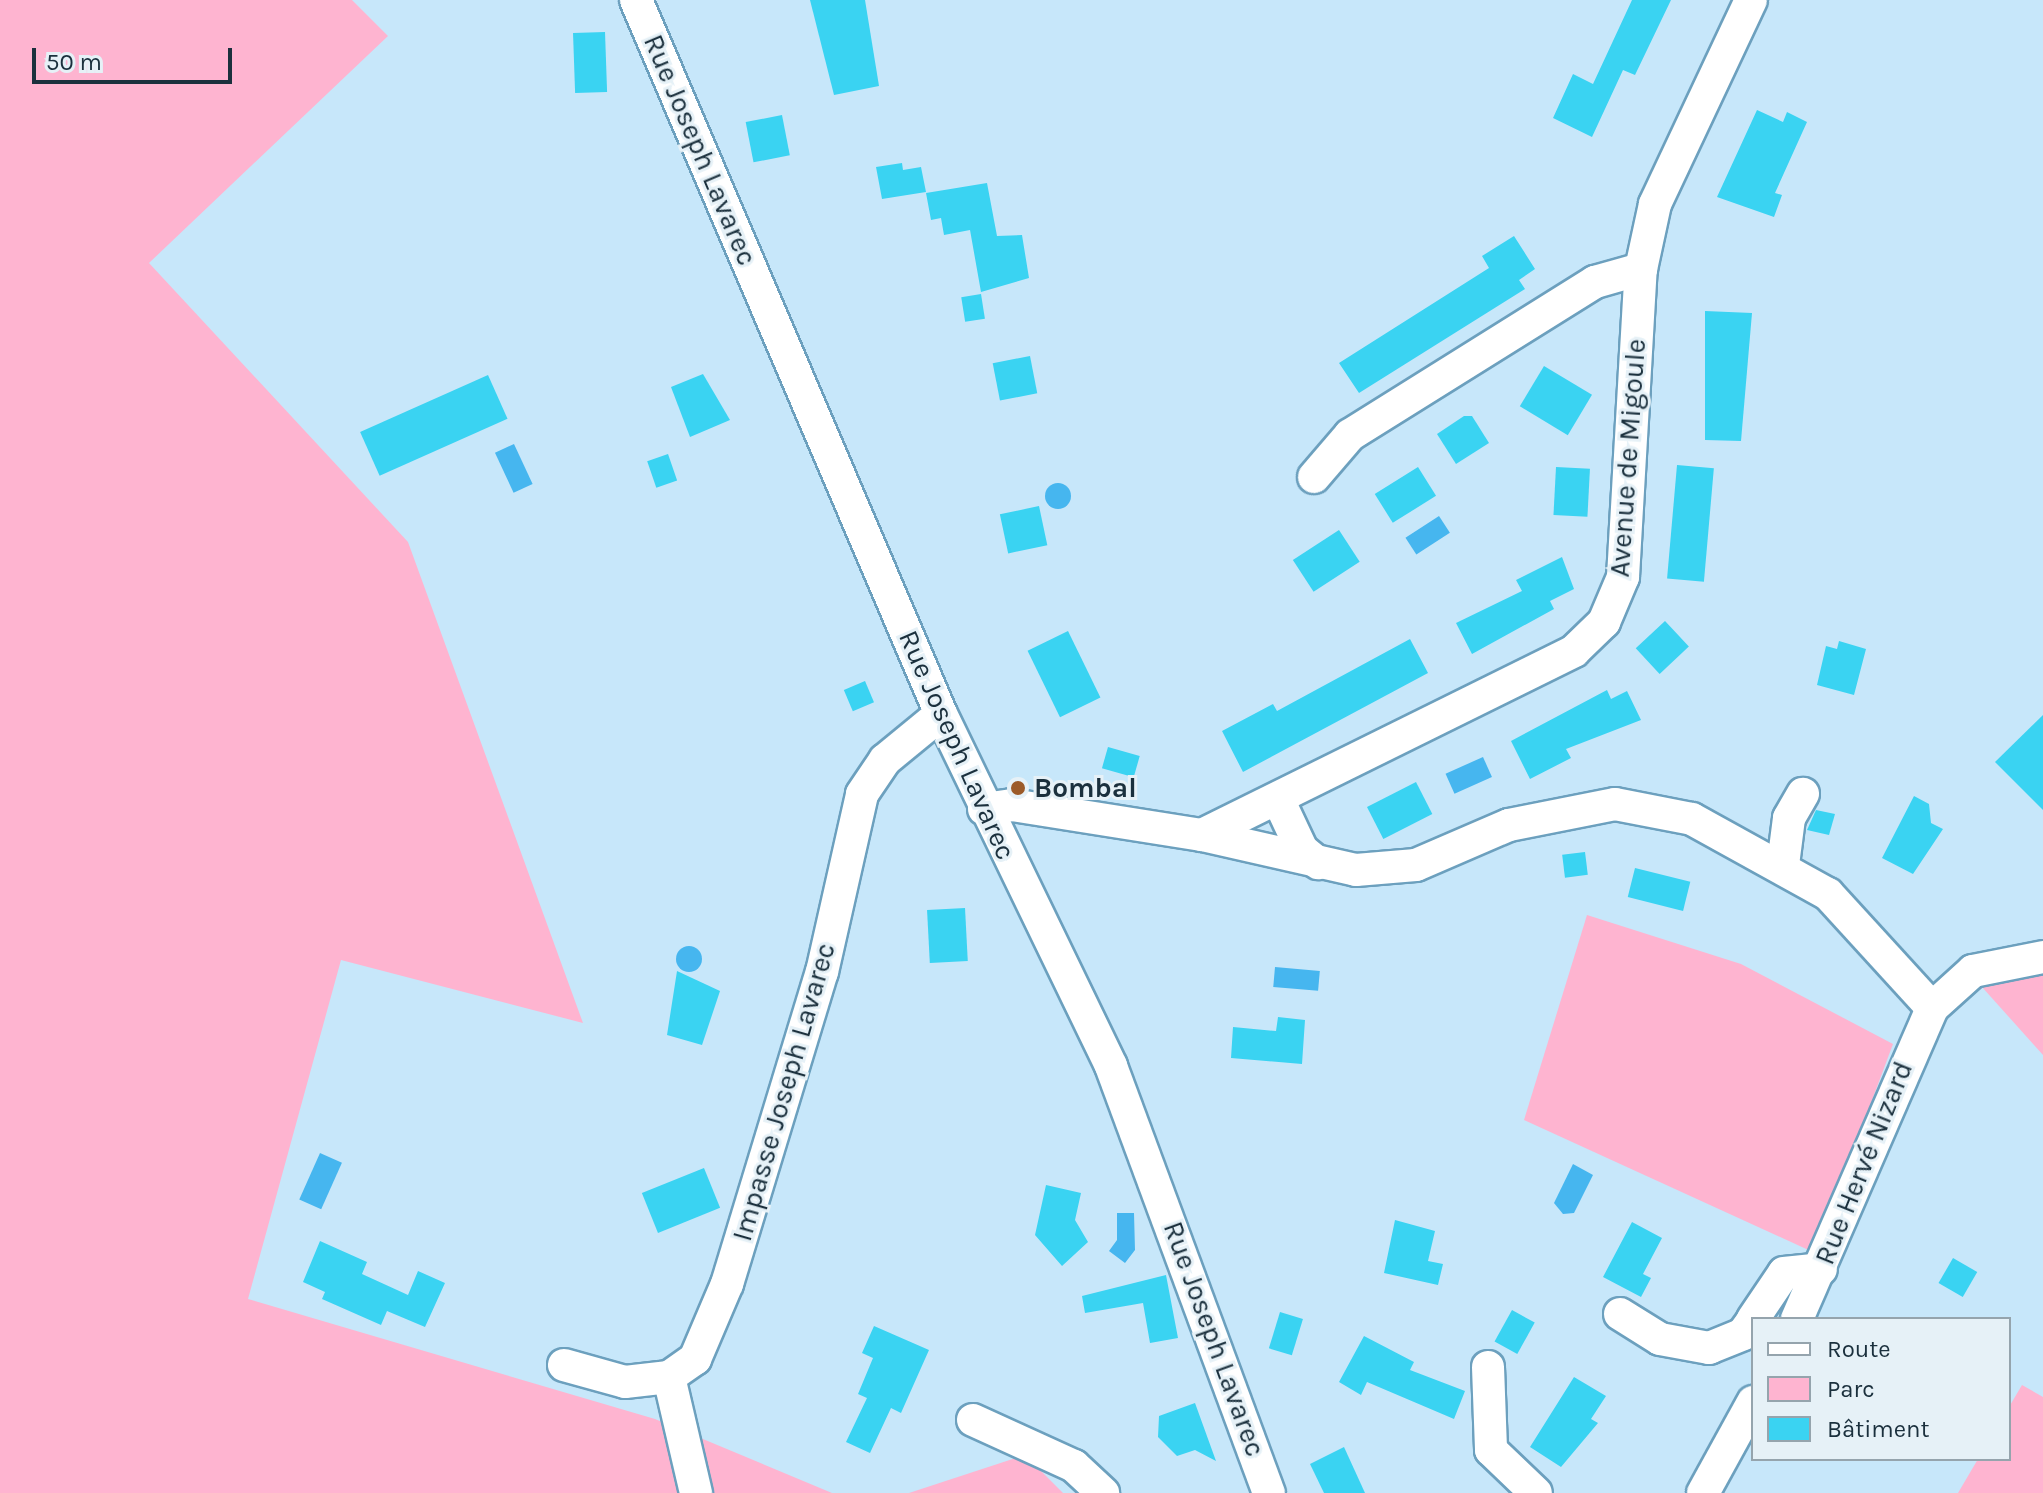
<!DOCTYPE html>
<meta charset="utf-8">
<style>
body{margin:0}
#map{position:relative;width:2043px;height:1493px;overflow:hidden;background:#c7e7fa;font-family:Karla,sans-serif}
div>[style]{position:absolute}
[style*='--x']{left:calc(var(--x)*1px);top:calc(var(--y)*1px);width:calc(var(--w)*1px);rotate:calc(var(--a)*1deg)}
.green>*{inset:0;background:#feb4d0}
.water>*{inset:0;background:#46b6ef;transform-origin:0 0}
.round{border-radius:50%}
.building>*{inset:0;background:#3ad3f2;transform-origin:0 0}
.roads{filter:drop-shadow(2px 0 #6ca0be) drop-shadow(-2px 0 #6ca0be) drop-shadow(0 2px #6ca0be) drop-shadow(0 -2px #6ca0be)}
.minor>*{height:32px;margin:-16px;padding:0 16px;transform-origin:16px;border-radius:16px;background:#fff}
.dots>*{width:22px;height:22px;translate:-50% -50%;box-sizing:border-box;border:4px solid #e6f1f7;border-radius:50%}
span{translate:-50% -50%;white-space:nowrap;text-align:center;line-height:1.15;-webkit-text-stroke:6px #e6f1f7;paint-order:stroke}
.street-label{font-size:28px;color:#1b303d}
.poi-label{font-size:28px;color:#1b303d;font-weight:700}
.left{translate:0 -50%;text-align:left}
.legend{position:absolute;left:1751px;top:1317px;width:260px;height:144px;box-sizing:border-box;background:#e6f1f7;border:2px solid #95a4ad;margin:0;padding:10px 14px;list-style:none;font-size:24px;color:#1b303d}
.legend li{display:flex;align-items:center;gap:16px;height:40px}
.legend b{width:40px;border:2px solid #95a4ad}
.scale{position:absolute;left:32px;top:48px;width:200px;height:36px;box-sizing:border-box;border:4px solid #1b303d;border-top:0;padding-left:10px;font-size:24px;line-height:28px;white-space:nowrap;color:#1b303d;-webkit-text-stroke:6px #e6f1f7;paint-order:stroke}
</style>
<div id="map">
<div class="green">
<i style="clip-path:polygon(0 0,352px 0,388px 36px,149px 263px,408px 542px,583px 1023px,341px 960px,248px 1299px,655px 1419px,832px 1493px,0 1493px)"></i>
<i style="clip-path:polygon(1587px 915px,1741px 964px,1893px 1044px,1815px 1253px,1524px 1120px)"></i>
<i style="clip-path:polygon(2028px 973px,2043px 976px,2043px 1055px,1982px 987px)"></i>
<i style="clip-path:polygon(2022px 1385px,2043px 1397px,2043px 1493px,1958px 1493px,1978px 1459px,2009px 1459px,2009px 1407px)"></i>
<i style="clip-path:polygon(1025px 1455px,1063px 1493px,909px 1493px)"></i>
</div>
<div class="water">
<i style="left:514px;top:444px;width:44px;height:21px;rotate:65deg"></i>
<i class="round" style="left:1045px;top:483px;width:26px;height:26px"></i>
<i style="left:1439px;top:516px;width:20px;height:40px;rotate:57deg"></i>
<i style="left:1483px;top:757px;width:22px;height:41px;rotate:66deg"></i>
<i class="round" style="left:676px;top:946px;width:26px;height:26px"></i>
<i style="left:1275px;top:967px;width:45px;height:20px;rotate:5deg"></i>
<i style="left:320px;top:1153px;width:24px;height:51px;rotate:24deg"></i>
<i style="clip-path:polygon(1573px 1164px,1593px 1175px,1574px 1213px,1563px 1214px,1554px 1203px)"></i>
<i style="clip-path:polygon(1117px 1213px,1134px 1213px,1135px 1250px,1125px 1263px,1109px 1251px,1117px 1240px)"></i>
</div>
<div class="building">
<i style="clip-path:polygon(810px 0,865px 0,879px 86px,834px 95px)"></i>
<i style="clip-path:polygon(1632px 0,1671px 0,1635px 75px,1623px 70px,1592px 137px,1553px 118px,1573px 74px,1593px 84px)"></i>
<i style="left:605px;top:32px;width:60px;height:32px;rotate:88deg"></i>
<i style="clip-path:polygon(1757px 110px,1783px 122px,1787px 112px,1807px 122px,1775px 193px,1782px 195px,1774px 217px,1717px 197px)"></i>
<i style="left:782px;top:115px;width:41px;height:37px;rotate:79deg"></i>
<i style="clip-path:polygon(902px 163px,903px 170px,921px 167px,926px 192px,882px 199px,876px 167px)"></i>
<i style="clip-path:polygon(987px 183px,997px 236px,1022px 235px,1029px 278px,981px 292px,970px 230px,944px 235px,941px 218px,931px 220px,926px 193px)"></i>
<i style="clip-path:polygon(1514px 236px,1535px 269px,1519px 280px,1525px 289px,1359px 393px,1339px 363px,1489px 268px,1482px 256px)"></i>
<i style="left:981px;top:294px;width:25px;height:20px;rotate:81deg"></i>
<i style="clip-path:polygon(1705px 311px,1752px 313px,1741px 441px,1705px 440px)"></i>
<i style="left:1030px;top:356px;width:38px;height:38px;rotate:79deg"></i>
<i style="left:1544px;top:366px;width:56px;height:47px;rotate:31deg"></i>
<i style="clip-path:polygon(703px 374px,730px 420px,690px 437px,671px 387px)"></i>
<i style="left:488px;top:375px;width:48px;height:140px;rotate:66deg"></i>
<i style="clip-path:polygon(1464px 416px,1472px 416px,1489px 443px,1456px 464px,1437px 434px)"></i>
<i style="left:668px;top:454px;width:28px;height:22px;rotate:71deg"></i>
<i style="left:1677px;top:465px;width:37px;height:114px;rotate:5deg"></i>
<i style="left:1418px;top:467px;width:34px;height:51px;rotate:58deg"></i>
<i style="left:1556px;top:467px;width:34px;height:48px;rotate:3deg"></i>
<i style="left:1039px;top:506px;width:40px;height:40px;rotate:78deg"></i>
<i style="left:1339px;top:530px;width:38px;height:55px;rotate:57deg"></i>
<i style="clip-path:polygon(1562px 557px,1574px 589px,1550px 601px,1554px 609px,1472px 654px,1456px 623px,1522px 591px,1516px 580px)"></i>
<i style="left:1665px;top:621px;width:35px;height:40px;rotate:47deg"></i>
<i style="left:1068px;top:631px;width:74px;height:45px;rotate:64deg"></i>
<i style="clip-path:polygon(1410px 639px,1428px 673px,1243px 772px,1222px 731px,1273px 704px,1277px 711px)"></i>
<i style="clip-path:polygon(1839px 641px,1866px 649px,1854px 695px,1817px 685px,1826px 646px,1837px 649px)"></i>
<i style="left:865px;top:681px;width:23px;height:23px;rotate:67deg"></i>
<i style="clip-path:polygon(1607px 690px,1611px 699px,1627px 691px,1641px 720px,1566px 749px,1571px 758px,1530px 779px,1511px 741px)"></i>
<i style="clip-path:polygon(2043px 715px,2043px 810px,1995px 762px)"></i>
<i style="left:1108px;top:747px;width:33px;height:22px;rotate:16deg"></i>
<i style="left:1416px;top:782px;width:36px;height:55px;rotate:63deg"></i>
<i style="clip-path:polygon(1914px 796px,1929px 804px,1931px 823px,1943px 829px,1913px 874px,1882px 858px)"></i>
<i style="clip-path:polygon(1816px 810px,1835px 814px,1829px 835px,1807px 830px)"></i>
<i style="left:1585px;top:852px;width:23px;height:23px;rotate:83deg"></i>
<i style="left:1635px;top:868px;width:57px;height:30px;rotate:14deg"></i>
<i style="left:965px;top:908px;width:53px;height:38px;rotate:87deg"></i>
<i style="clip-path:polygon(677px 971px,720px 991px,702px 1045px,667px 1035px)"></i>
<i style="clip-path:polygon(1278px 1017px,1305px 1020px,1302px 1064px,1231px 1058px,1233px 1027px,1276px 1031px)"></i>
<i style="left:704px;top:1168px;width:43px;height:67px;rotate:68deg"></i>
<i style="clip-path:polygon(1046px 1185px,1081px 1193px,1075px 1220px,1088px 1242px,1062px 1266px,1035px 1235px)"></i>
<i style="clip-path:polygon(1395px 1220px,1435px 1231px,1428px 1261px,1443px 1264px,1438px 1285px,1384px 1273px)"></i>
<i style="clip-path:polygon(1632px 1222px,1662px 1238px,1643px 1274px,1651px 1278px,1641px 1297px,1603px 1277px)"></i>
<i style="clip-path:polygon(320px 1241px,367px 1262px,362px 1274px,408px 1295px,418px 1271px,445px 1283px,425px 1327px,387px 1311px,381px 1325px,322px 1299px,325px 1292px,303px 1282px)"></i>
<i style="left:1953px;top:1258px;width:28px;height:29px;rotate:30deg"></i>
<i style="clip-path:polygon(1166px 1275px,1178px 1338px,1150px 1343px,1143px 1303px,1085px 1313px,1082px 1296px)"></i>
<i style="left:1512px;top:1310px;width:26px;height:36px;rotate:29deg"></i>
<i style="left:1280px;top:1312px;width:24px;height:38px;rotate:17deg"></i>
<i style="clip-path:polygon(874px 1326px,929px 1350px,901px 1413px,891px 1408px,870px 1453px,846px 1442px,867px 1398px,858px 1394px,873px 1358px,862px 1353px)"></i>
<i style="clip-path:polygon(1364px 1336px,1414px 1362px,1410px 1370px,1465px 1391px,1454px 1419px,1367px 1382px,1361px 1395px,1339px 1382px)"></i>
<i style="clip-path:polygon(1574px 1377px,1606px 1396px,1591px 1419px,1598px 1423px,1561px 1467px,1530px 1447px)"></i>
<i style="clip-path:polygon(1195px 1403px,1216px 1461px,1195px 1450px,1177px 1456px,1158px 1437px,1159px 1416px)"></i>
<i style="clip-path:polygon(1344px 1447px,1365px 1493px,1324px 1493px,1310px 1464px)"></i>
</div>
<div class="roads">
<div class="minor">
<i style="--x:636;--y:0;--w:776;--a:66.87"></i>
<i style="--x:941;--y:714;--w:391;--a:64.2"></i>
<i style="--x:1111;--y:1066;--w:455;--a:69.7"></i>
<i style="--x:1314;--y:477;--w:55;--a:-49.4"></i>
<i style="--x:1350;--y:435;--w:289;--a:-32"></i>
<i style="--x:1595;--y:282;--w:48;--a:-15.8"></i>
<i style="--x:1279;--y:801;--w:54;--a:64.9"></i>
<i style="--x:1302;--y:850;--w:21;--a:39"></i>
<i style="--x:984;--y:809;--w:28;--a:-8"></i>
<i style="--x:1012;--y:805;--w:192;--a:9"></i>
<i style="--x:1202;--y:835;--w:158;--a:12.8"></i>
<i style="--x:1356;--y:870;--w:60;--a:-4.8"></i>
<i style="--x:1416;--y:865;--w:101;--a:-23.3"></i>
<i style="--x:1509;--y:825;--w:108;--a:-11.2"></i>
<i style="--x:1615;--y:804;--w:78;--a:11"></i>
<i style="--x:1692;--y:819;--w:155;--a:28.9"></i>
<i style="--x:1828;--y:894;--w:154;--a:47.6"></i>
<i style="--x:1202;--y:835;--w:415;--a:-26.3"></i>
<i style="--x:1574;--y:651;--w:42;--a:-44"></i>
<i style="--x:1604;--y:622;--w:49;--a:-67.1"></i>
<i style="--x:1623;--y:577;--w:309;--a:-86.7"></i>
<i style="--x:1641;--y:269;--w:66;--a:-77.8"></i>
<i style="--x:1655;--y:204;--w:225;--a:-64.8"></i>
<i style="--x:1783;--y:865;--w:47;--a:-82.7"></i>
<i style="--x:1789;--y:818;--w:28;--a:-60"></i>
<i style="--x:1620;--y:1314;--w:47;--a:32"></i>
<i style="--x:1660;--y:1339;--w:50;--a:10.4"></i>
<i style="--x:1709;--y:1348;--w:37;--a:-22"></i>
<i style="--x:1743;--y:1334;--w:17;--a:-54"></i>
<i style="--x:1753;--y:1319;--w:55;--a:-56"></i>
<i style="--x:1784;--y:1273;--w:37;--a:-6"></i>
<i style="--x:1797;--y:1319;--w:339;--a:-66.5"></i>
<i style="--x:1932;--y:1008;--w:55;--a:-42.1"></i>
<i style="--x:1973;--y:971;--w:71;--a:-11.3"></i>
<i style="--x:564;--y:1365;--w:63;--a:15.6"></i>
<i style="--x:625;--y:1382;--w:44;--a:-6.5"></i>
<i style="--x:669;--y:1377;--w:32;--a:-35"></i>
<i style="--x:695;--y:1359;--w:82;--a:-66.9"></i>
<i style="--x:727;--y:1284;--w:326;--a:-73.1"></i>
<i style="--x:822;--y:972;--w:182;--a:-77.3"></i>
<i style="--x:862;--y:794;--w:41;--a:-55.9"></i>
<i style="--x:885;--y:760;--w:72;--a:-39.4"></i>
<i style="--x:1488;--y:1367;--w:83;--a:87.9"></i>
<i style="--x:1491;--y:1450;--w:62;--a:43.7"></i>
<i style="--x:669;--y:1377;--w:119;--a:76.9"></i>
<i style="--x:973;--y:1420;--w:111;--a:24.5"></i>
<i style="--x:1074;--y:1466;--w:40;--a:43"></i>
<i style="--x:1703;--y:1493;--w:104;--a:-61.2"></i>
</div>
</div>
<div class="dots">
<i style="left:1018px;top:788px;background:#9c5a28"></i>
</div>
<div class="street-label">
<span style="left:700px;top:150px;rotate:67deg">Rue Joseph Lavarec</span>
<span style="left:1628px;top:458px;rotate:-86deg">Avenue de Migoule</span>
<span style="left:957px;top:745px;rotate:66deg">Rue Joseph Lavarec</span>
<span style="left:784px;top:1092px;rotate:-74deg">Impasse Joseph Lavarec</span>
<span style="left:1864px;top:1163px;rotate:-68deg">Rue Hervé Nizard</span>
<span style="left:1214px;top:1339px;rotate:70deg">Rue Joseph Lavarec</span>
</div>
<div class="poi-label">
<span class="left" style="left:1034px;top:788px">Bombal</span>
</div>
<ul class="legend">
<li><b style="height:10px;background:#fff"></b>Route</li>
<li><b style="height:22px;background:#feb4d0"></b>Parc</li>
<li><b style="height:22px;background:#3ad3f2"></b>Bâtiment</li>
</ul>
<div class="scale">50 m</div>
</div>
